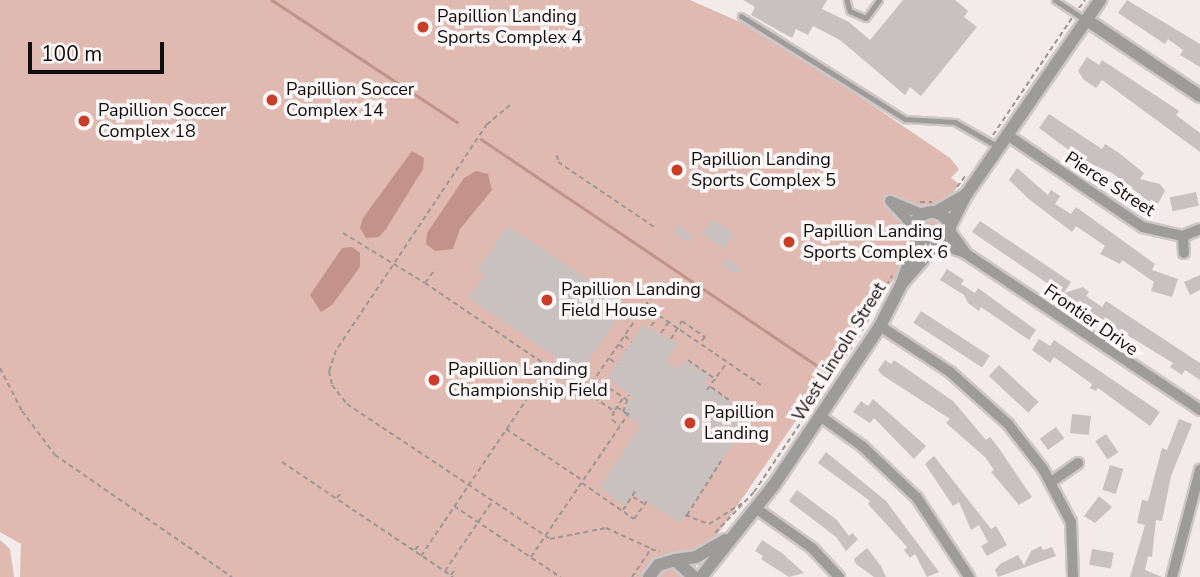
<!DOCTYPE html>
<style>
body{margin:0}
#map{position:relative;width:1200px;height:577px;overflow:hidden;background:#f2ebea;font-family:"Nunito Sans",sans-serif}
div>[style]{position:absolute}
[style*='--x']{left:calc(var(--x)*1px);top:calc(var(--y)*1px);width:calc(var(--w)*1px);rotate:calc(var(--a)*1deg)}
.green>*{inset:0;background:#e0b9b1}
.water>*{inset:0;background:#c39389}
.stream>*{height:2.5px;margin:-1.25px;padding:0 1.25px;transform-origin:1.25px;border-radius:1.25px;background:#c39389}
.building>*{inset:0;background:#c8c1c0;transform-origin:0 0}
.path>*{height:2px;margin-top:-1px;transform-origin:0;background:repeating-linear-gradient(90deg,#9b9696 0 5px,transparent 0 8.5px)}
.roads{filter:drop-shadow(2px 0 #cec7c7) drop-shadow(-2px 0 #cec7c7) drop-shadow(0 2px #cec7c7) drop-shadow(0 -2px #cec7c7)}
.service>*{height:4.5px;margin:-2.25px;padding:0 2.25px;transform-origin:2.25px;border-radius:2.25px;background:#9e9b9b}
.minor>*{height:10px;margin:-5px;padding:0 5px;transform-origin:5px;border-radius:5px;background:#9e9b9b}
.tertiary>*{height:12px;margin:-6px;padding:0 6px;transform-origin:6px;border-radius:6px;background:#9e9b9b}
.tertiary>.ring{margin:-6px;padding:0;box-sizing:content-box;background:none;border:12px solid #9e9b9b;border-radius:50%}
.dots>*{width:19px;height:19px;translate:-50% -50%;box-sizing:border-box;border:4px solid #fef9f8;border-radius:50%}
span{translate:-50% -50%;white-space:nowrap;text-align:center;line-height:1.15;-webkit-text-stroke:7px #fef9f8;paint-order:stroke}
.poi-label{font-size:18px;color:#0f0d0d}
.left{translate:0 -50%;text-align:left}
.street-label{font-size:18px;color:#0f0d0d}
.scale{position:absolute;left:28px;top:42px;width:136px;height:32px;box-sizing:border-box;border:4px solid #0f0d0d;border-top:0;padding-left:9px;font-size:21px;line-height:24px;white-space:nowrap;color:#0f0d0d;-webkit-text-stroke:5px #fef9f8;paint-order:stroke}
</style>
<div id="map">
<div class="green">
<i style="clip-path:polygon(0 0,690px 0,742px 23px,847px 88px,950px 158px,959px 169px,951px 178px,959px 184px,934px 220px,940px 225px,939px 235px,930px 239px,924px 235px,688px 577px,20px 577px,21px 544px,0 532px)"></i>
<i style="clip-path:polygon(0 540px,10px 549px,14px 577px,0 577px)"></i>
</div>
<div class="water">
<i style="clip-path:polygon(412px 151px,424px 158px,423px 169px,386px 229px,379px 237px,366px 238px,360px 228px,363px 218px)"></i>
<i style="clip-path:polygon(476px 171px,488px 174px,492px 190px,460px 229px,453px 249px,435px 251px,426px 244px,427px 233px,464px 178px)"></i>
<i style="clip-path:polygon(352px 247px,360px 253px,360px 267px,332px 305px,321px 312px,310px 295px,342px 248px)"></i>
</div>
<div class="stream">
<i style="--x:272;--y:0;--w:222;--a:33.4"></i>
<i style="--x:481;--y:139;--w:416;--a:34"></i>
</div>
<div class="building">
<i style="clip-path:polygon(743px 0,827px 0,822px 9px,849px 22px,870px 40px,903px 0,955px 0,968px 11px,964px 17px,977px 27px,921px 96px,910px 87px,905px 95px,840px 40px,813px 26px,808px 35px,796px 29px,792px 38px,751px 15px,755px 7px)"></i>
<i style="clip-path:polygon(1127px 0,1200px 44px,1200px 67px,1180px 55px,1183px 50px,1168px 39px,1165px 44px,1118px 13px)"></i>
<i style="clip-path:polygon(1087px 57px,1099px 65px,1102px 60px,1179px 111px,1176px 115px,1200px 133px,1200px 152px,1102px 80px,1096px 88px,1084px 80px,1078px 71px)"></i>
<i style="clip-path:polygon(1049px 114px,1102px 149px,1105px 144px,1119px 153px,1144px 173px,1140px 179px,1160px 184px,1165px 191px,1156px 207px,1112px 173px,1082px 160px,1039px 128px)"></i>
<i style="clip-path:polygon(1017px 168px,1048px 195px,1051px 190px,1060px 196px,1055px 204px,1071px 214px,1076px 207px,1155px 264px,1152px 270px,1178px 279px,1172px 297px,1151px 291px,1154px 282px,1122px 260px,1120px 264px,1100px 254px,1105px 246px,1076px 226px,1072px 232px,1030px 200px,1009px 180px)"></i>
<i style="left:1196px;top:192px;width:14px;height:27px;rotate:78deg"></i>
<i style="left:712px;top:219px;width:27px;height:18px;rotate:34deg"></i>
<i style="clip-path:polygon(980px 221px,1071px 282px,1064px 293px,1083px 287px,1089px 292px,1086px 296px,1102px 307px,1106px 301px,1200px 363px,1200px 380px,1185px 370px,1182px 375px,1170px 367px,1173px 363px,1088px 311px,972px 232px)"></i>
<i style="left:678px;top:225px;width:19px;height:9px;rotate:35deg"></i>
<i style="clip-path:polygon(508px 226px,624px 303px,624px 309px,575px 380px,555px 364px,559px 359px,469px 298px,484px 276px,477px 271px)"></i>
<i style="left:726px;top:258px;width:18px;height:8px;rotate:34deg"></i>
<i style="clip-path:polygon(947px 269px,964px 280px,961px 284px,975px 293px,978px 288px,1036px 330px,1029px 340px,981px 307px,979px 311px,968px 303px,964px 295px,940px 280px)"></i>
<i style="clip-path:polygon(1200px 275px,1200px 290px,1190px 295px,1184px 282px)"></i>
<i style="left:921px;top:311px;width:82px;height:14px;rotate:33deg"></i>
<i style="clip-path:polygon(643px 325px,678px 344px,666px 361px,679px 369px,684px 360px,710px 377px,705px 384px,746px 412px,737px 425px,743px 429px,680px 523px,633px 493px,624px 506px,600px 487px,641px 425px,621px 412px,632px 396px,608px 377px)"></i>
<i style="clip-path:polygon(1039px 339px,1050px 346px,1054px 340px,1160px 412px,1150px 426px,1098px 388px,1096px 391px,1090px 388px,1092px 384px,1054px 357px,1050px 363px,1032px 350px)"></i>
<i style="clip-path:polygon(885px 360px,891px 364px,894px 360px,953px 401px,986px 440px,990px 437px,998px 447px,1032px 497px,1019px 505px,991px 472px,994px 470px,985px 457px,946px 423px,950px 419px,882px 375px,878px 370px)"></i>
<i style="left:999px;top:365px;width:54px;height:15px;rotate:43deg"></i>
<i style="clip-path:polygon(873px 399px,926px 446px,914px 459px,874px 418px,870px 423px,853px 412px,861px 401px,868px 406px)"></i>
<i style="left:1072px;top:414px;width:19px;height:19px;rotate:6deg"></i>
<i style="clip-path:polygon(1179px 419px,1192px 424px,1171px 476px,1162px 521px,1156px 520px,1152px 557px,1148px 556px,1145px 570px,1162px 577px,1130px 577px,1145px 525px,1137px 523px,1142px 500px,1148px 501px,1162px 448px,1167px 450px)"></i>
<i style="left:1056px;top:427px;width:14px;height:20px;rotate:54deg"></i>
<i style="left:1106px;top:434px;width:22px;height:13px;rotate:56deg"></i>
<i style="clip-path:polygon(826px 452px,886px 501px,939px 572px,927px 577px,915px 554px,910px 558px,904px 550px,907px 547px,868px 504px,870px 501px,818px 463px)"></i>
<i style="clip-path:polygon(934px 456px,991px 529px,996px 526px,1007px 545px,987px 556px,981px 546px,988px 542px,979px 525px,971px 530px,959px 502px,953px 506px,925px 464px)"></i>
<i style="left:1110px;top:465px;width:14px;height:26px;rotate:17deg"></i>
<i style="clip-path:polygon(797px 490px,837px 520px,849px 536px,852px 533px,858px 539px,846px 551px,836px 537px,789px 501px)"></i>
<i style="clip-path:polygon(1099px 496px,1112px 507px,1095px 523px,1084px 516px)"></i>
<i style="clip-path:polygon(762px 540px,782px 553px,804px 573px,789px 577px,761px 559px,763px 556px,755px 551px)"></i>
<i style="clip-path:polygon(1041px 546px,1043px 550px,1052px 547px,1056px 556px,998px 577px,995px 570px,1000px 564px,1018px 555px,1024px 565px,1031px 551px)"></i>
<i style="clip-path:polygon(867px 548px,881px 566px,886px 577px,874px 577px,856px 564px,854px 559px)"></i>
<i style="left:1092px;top:549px;width:22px;height:16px;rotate:10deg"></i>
</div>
<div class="path">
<i style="--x:1079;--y:8;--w:10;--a:-53"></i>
<i style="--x:510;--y:105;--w:30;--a:140"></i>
<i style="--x:487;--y:124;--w:272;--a:123.7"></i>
<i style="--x:336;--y:350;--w:22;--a:108"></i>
<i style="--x:329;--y:371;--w:14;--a:78"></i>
<i style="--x:332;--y:385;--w:24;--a:52"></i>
<i style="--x:347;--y:404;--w:244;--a:33.6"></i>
<i style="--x:550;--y:539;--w:57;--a:-11.1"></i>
<i style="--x:606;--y:528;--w:48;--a:24.4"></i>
<i style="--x:993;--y:135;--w:141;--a:-56"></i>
<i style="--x:557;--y:155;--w:7;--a:82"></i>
<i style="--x:558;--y:162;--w:118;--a:34"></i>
<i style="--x:957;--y:187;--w:15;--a:-53"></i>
<i style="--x:920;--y:202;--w:12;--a:0"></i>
<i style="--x:343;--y:233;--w:96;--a:31.4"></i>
<i style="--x:425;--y:283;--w:17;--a:-54"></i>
<i style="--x:425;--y:283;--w:228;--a:34.1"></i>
<i style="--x:614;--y:411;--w:9;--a:103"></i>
<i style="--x:612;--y:420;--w:9;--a:32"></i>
<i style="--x:645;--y:306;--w:140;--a:34.3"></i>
<i style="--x:651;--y:326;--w:12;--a:-55"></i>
<i style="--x:661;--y:333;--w:12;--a:-55"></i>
<i style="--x:625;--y:336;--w:9;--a:41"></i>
<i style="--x:671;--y:339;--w:21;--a:-59"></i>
<i style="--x:682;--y:321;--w:28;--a:35"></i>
<i style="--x:705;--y:337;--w:6;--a:129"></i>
<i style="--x:619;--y:345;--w:9;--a:32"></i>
<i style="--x:610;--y:359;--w:9;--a:36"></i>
<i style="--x:688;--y:360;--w:33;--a:35"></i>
<i style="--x:0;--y:368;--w:48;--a:62.9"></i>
<i style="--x:22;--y:411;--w:55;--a:53.1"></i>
<i style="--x:55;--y:455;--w:215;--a:34.6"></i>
<i style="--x:595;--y:379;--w:37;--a:33"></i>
<i style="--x:711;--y:387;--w:22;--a:36"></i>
<i style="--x:707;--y:390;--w:34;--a:-54"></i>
<i style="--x:582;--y:397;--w:126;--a:-55.3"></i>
<i style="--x:617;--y:407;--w:12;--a:35"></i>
<i style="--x:615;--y:410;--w:14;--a:-56"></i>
<i style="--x:623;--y:412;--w:18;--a:-71"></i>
<i style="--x:739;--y:425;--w:16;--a:-55"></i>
<i style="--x:748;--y:412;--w:9;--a:-144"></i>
<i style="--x:506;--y:429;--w:92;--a:33.9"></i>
<i style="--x:282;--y:462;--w:206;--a:33.9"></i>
<i style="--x:582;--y:483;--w:63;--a:34.7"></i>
<i style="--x:634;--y:519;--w:22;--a:-54"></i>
<i style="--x:633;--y:497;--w:12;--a:31"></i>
<i style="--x:337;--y:498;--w:9;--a:-54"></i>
<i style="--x:454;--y:506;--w:128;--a:33.8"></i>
<i style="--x:623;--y:510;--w:24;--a:-57"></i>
<i style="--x:685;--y:515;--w:26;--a:21"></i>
<i style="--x:709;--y:524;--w:39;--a:-32"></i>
<i style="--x:687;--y:515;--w:64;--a:-57.8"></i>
<i style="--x:715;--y:533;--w:57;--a:-46.4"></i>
<i style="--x:754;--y:492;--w:186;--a:-56"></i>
<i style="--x:858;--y:338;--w:71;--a:-61.3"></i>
<i style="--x:415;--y:550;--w:8;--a:-50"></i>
<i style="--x:421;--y:556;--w:229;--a:-56"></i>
<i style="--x:531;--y:557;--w:174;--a:-55.8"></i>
<i style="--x:445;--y:571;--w:82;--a:-55.9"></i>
<i style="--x:451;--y:575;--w:9;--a:-54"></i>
<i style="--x:632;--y:577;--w:34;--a:-56"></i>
<i style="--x:651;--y:549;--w:9;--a:18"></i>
</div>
<div class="roads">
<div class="service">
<i style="--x:847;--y:0;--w:11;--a:75"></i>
<i style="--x:850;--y:11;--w:17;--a:24"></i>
<i style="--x:866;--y:18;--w:22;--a:-54"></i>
<i style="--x:1055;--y:0;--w:37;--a:33"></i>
<i style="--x:741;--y:16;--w:194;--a:32.1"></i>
<i style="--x:905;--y:119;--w:50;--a:3.4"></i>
<i style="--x:955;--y:122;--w:48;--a:29.7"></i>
</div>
<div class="minor">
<i style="--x:1009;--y:136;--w:162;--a:34.2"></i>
<i style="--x:1143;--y:227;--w:41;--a:12.7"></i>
<i style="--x:1183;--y:236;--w:18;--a:-22"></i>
<i style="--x:890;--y:201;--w:37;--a:47"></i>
<i style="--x:890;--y:201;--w:37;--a:22"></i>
<i style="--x:950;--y:231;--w:26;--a:54"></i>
<i style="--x:1183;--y:236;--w:17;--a:87"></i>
<i style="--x:942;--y:245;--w:24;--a:19"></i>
<i style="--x:965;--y:253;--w:283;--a:33.7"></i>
<i style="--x:880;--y:326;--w:84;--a:33.3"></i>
<i style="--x:950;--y:372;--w:78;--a:41.9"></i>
<i style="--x:1008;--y:424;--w:57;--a:52.1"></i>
<i style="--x:1043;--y:469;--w:60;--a:62.2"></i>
<i style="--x:1071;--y:522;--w:55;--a:87.9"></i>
<i style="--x:820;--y:416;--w:52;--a:35.5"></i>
<i style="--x:862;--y:446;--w:76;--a:43.4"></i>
<i style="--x:917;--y:498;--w:95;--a:56.6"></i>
<i style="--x:1051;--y:482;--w:33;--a:-35"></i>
<i style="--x:757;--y:509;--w:67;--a:35.3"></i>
<i style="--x:812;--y:548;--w:40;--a:47"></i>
<i style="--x:1172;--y:577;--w:111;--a:-75.3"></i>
</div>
<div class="tertiary">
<i style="--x:1087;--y:20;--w:136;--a:33.9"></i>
<i style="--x:936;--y:212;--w:34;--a:-30"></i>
<i class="ring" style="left:914px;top:212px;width:24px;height:24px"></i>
<i style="--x:950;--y:226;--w:35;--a:-63"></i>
<i style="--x:966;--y:195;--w:237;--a:-55.5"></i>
<i style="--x:902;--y:283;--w:47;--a:-48.5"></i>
<i style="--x:675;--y:560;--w:21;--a:-8"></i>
<i style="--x:696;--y:557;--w:34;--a:-30"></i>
<i style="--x:649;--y:577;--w:15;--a:-53"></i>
<i style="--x:658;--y:565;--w:18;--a:-16"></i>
<i style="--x:675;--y:560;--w:25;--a:42"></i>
<i style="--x:701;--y:577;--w:117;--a:-51.6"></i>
<i style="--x:774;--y:485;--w:191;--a:-56.3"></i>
<i style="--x:880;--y:326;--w:48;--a:-62.9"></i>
<i style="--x:902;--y:283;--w:46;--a:-71.2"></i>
</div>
</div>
<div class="dots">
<i style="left:423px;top:27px;background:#ca3e29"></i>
<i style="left:272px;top:100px;background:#ca3e29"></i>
<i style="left:84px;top:121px;background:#ca3e29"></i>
<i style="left:677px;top:170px;background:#ca3e29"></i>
<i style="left:789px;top:242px;background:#ca3e29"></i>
<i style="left:547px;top:300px;background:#ca3e29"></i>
<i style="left:434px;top:380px;background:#ca3e29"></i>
<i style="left:690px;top:423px;background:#ca3e29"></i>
</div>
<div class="poi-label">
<span class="left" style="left:437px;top:27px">Papillion Landing<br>Sports Complex 4</span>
<span class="left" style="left:286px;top:100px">Papillion Soccer<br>Complex 14</span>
<span class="left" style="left:98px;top:121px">Papillion Soccer<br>Complex 18</span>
<span class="left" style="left:691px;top:170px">Papillion Landing<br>Sports Complex 5</span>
<span class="left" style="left:803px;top:242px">Papillion Landing<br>Sports Complex 6</span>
<span class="left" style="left:561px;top:300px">Papillion Landing<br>Field House</span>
<span class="left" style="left:448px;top:380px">Papillion Landing<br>Championship Field</span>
<span class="left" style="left:704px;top:423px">Papillion<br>Landing</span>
</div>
<div class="street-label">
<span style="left:1110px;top:184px;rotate:33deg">Pierce Street</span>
<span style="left:1091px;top:320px;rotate:35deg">Frontier Drive</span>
<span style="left:839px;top:352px;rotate:-58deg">West Lincoln Street</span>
</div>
<div class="scale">100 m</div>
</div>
